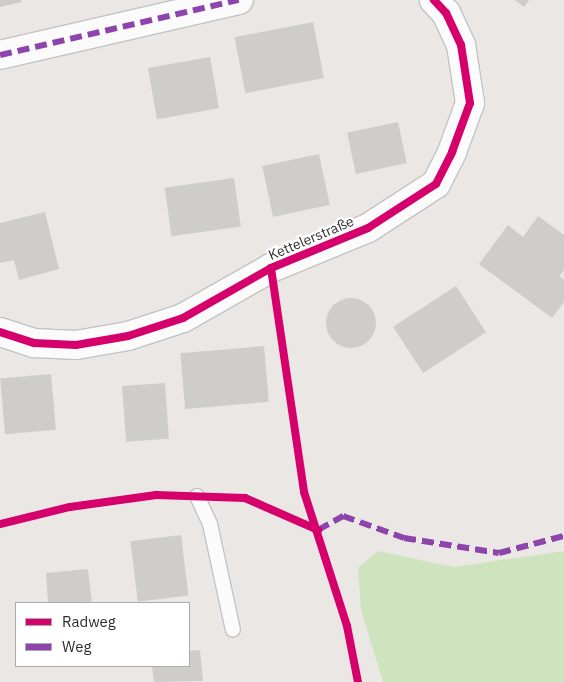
<!DOCTYPE html>
<meta charset="utf-8">
<style>
body{margin:0}
#map{position:relative;width:564px;height:682px;overflow:hidden;background:#eae7e4;font-family:"IBM Plex Sans",sans-serif}
div>[style]{position:absolute}
[style*='--x']{left:calc(var(--x)*1px);top:calc(var(--y)*1px);width:calc(var(--w)*1px);rotate:calc(var(--a)*1deg)}
.green>*{inset:0;background:#cee4be}
.building>*{inset:0;background:#cfcdca;transform-origin:0 0}
.round{border-radius:50%}
.roads{filter:drop-shadow(1px 0 #c4c3c3) drop-shadow(-1px 0 #c4c3c3) drop-shadow(0 1px #c4c3c3) drop-shadow(0 -1px #c4c3c3)}
.service>*{height:14px;margin:-7px;padding:0 7px;transform-origin:7px;border-radius:7px;background:#fcfbfb}
.minor>*{height:28px;margin:-14px;padding:0 14px;transform-origin:14px;border-radius:14px;background:#fcfbfb}
.quiet>*{height:6px;margin-top:-3px;transform-origin:0;background:repeating-linear-gradient(90deg,#8e44ad 0 12px,transparent 0 18px)}
.cycleway>*{height:8px;margin:-4px;padding:0 4px;transform-origin:4px;border-radius:4px;background:#d6006c}
span{translate:-50% -50%;white-space:nowrap;text-align:center;line-height:1.15;-webkit-text-stroke:4.5px #fff;paint-order:stroke}
.street-label{font-size:14px;color:#2d2d2d}
.legend{position:absolute;left:15px;top:602px;width:175px;height:65px;box-sizing:border-box;background:#fff;border:1px solid #ababab;margin:0;padding:6px 9px;list-style:none;font-size:15px;color:#2d2d2d}
.legend li{display:flex;align-items:center;gap:10px;height:25px}
.legend b{width:25px;border:1px solid #ababab}
</style>
<div id="map">
<div class="green">
<i style="clip-path:polygon(378px 551px,454px 567px,564px 551px,564px 682px,383px 682px,361px 610px,358px 568px)"></i>
</div>
<div class="building">
<i style="clip-path:polygon(0 0,21px 0,22px 2px,0 7px)"></i>
<i style="clip-path:polygon(515px 0,529px 0,524px 7px)"></i>
<i style="left:313px;top:22px;width:57px;height:80px;rotate:79deg"></i>
<i style="left:210px;top:57px;width:52px;height:63px;rotate:80deg"></i>
<i style="left:398px;top:122px;width:42px;height:52px;rotate:78deg"></i>
<i style="left:319px;top:154px;width:52px;height:58px;rotate:78deg"></i>
<i style="left:234px;top:178px;width:49px;height:70px;rotate:82deg"></i>
<i style="clip-path:polygon(45px 212px,59px 269px,19px 280px,14px 260px,0 263px,0 223px)"></i>
<i style="clip-path:polygon(538px 216px,564px 235px,564px 270px,559px 276px,564px 280px,564px 302px,552px 318px,479px 264px,508px 225px,523px 237px)"></i>
<i style="left:456px;top:286px;width:55px;height:75px;rotate:57deg"></i>
<i class="round" style="left:326px;top:298px;width:50px;height:50px"></i>
<i style="left:264px;top:346px;width:56px;height:84px;rotate:85deg"></i>
<i style="left:51px;top:374px;width:56px;height:51px;rotate:85deg"></i>
<i style="left:165px;top:383px;width:56px;height:43px;rotate:86deg"></i>
<i style="left:181px;top:535px;width:61px;height:51px;rotate:83deg"></i>
<i style="clip-path:polygon(88px 569px,92px 603px,48px 603px,46px 573px)"></i>
<i style="clip-path:polygon(200px 650px,203px 681px,154px 682px,152px 666px,189px 666px,189px 651px)"></i>
</div>
<div class="roads">
<div class="service">
<i style="--x:197;--y:496;--w:31;--a:65"></i>
<i style="--x:210;--y:524;--w:108;--a:77.8"></i>
</div>
<div class="minor">
<i style="--x:0;--y:55;--w:245;--a:-13"></i>
<i style="--x:0;--y:332;--w:36;--a:18"></i>
<i style="--x:34;--y:343;--w:42;--a:2.7"></i>
<i style="--x:76;--y:345;--w:53;--a:-9.8"></i>
<i style="--x:128;--y:336;--w:58;--a:-18.1"></i>
<i style="--x:183;--y:318;--w:101;--a:-29.6"></i>
<i style="--x:271;--y:268;--w:105;--a:-22.4"></i>
<i style="--x:368;--y:228;--w:81;--a:-32.9"></i>
<i style="--x:436;--y:184;--w:36;--a:-63"></i>
<i style="--x:452;--y:152;--w:52;--a:-69.8"></i>
<i style="--x:470;--y:103;--w:59;--a:-98.8"></i>
<i style="--x:461;--y:45;--w:35;--a:-115"></i>
<i style="--x:446;--y:13;--w:18;--a:-133"></i>
</div>
</div>
<div class="quiet">
<i style="--x:0;--y:55;--w:245;--a:-13"></i>
<i style="--x:318;--y:530;--w:29;--a:-29"></i>
<i style="--x:343;--y:516;--w:65;--a:19.8"></i>
<i style="--x:404;--y:538;--w:96;--a:9"></i>
<i style="--x:499;--y:553;--w:67;--a:-14.7"></i>
</div>
<div class="cycleway">
<i style="--x:271;--y:268;--w:226;--a:81.6"></i>
<i style="--x:304;--y:492;--w:141;--a:72.2"></i>
<i style="--x:347;--y:626;--w:57;--a:78.9"></i>
<i style="--x:0;--y:332;--w:36;--a:18"></i>
<i style="--x:34;--y:343;--w:42;--a:2.7"></i>
<i style="--x:76;--y:345;--w:53;--a:-9.8"></i>
<i style="--x:128;--y:336;--w:58;--a:-18.1"></i>
<i style="--x:183;--y:318;--w:101;--a:-29.6"></i>
<i style="--x:271;--y:268;--w:105;--a:-22.4"></i>
<i style="--x:368;--y:228;--w:81;--a:-32.9"></i>
<i style="--x:436;--y:184;--w:36;--a:-63"></i>
<i style="--x:452;--y:152;--w:52;--a:-69.8"></i>
<i style="--x:470;--y:103;--w:59;--a:-98.8"></i>
<i style="--x:461;--y:45;--w:35;--a:-115"></i>
<i style="--x:446;--y:13;--w:18;--a:-133"></i>
<i style="--x:0;--y:524;--w:72;--a:-13.7"></i>
<i style="--x:70;--y:507;--w:87;--a:-7.9"></i>
<i style="--x:156;--y:495;--w:89;--a:1.9"></i>
<i style="--x:245;--y:498;--w:80;--a:23.7"></i>
</div>
<div class="street-label">
<span style="left:311px;top:238px;rotate:-23deg">Kettelerstraße</span>
</div>
<ul class="legend">
<li><b style="height:6px;background:#d6006c"></b>Radweg</li>
<li><b style="height:6px;background:#8e44ad"></b>Weg</li>
</ul>
</div>
